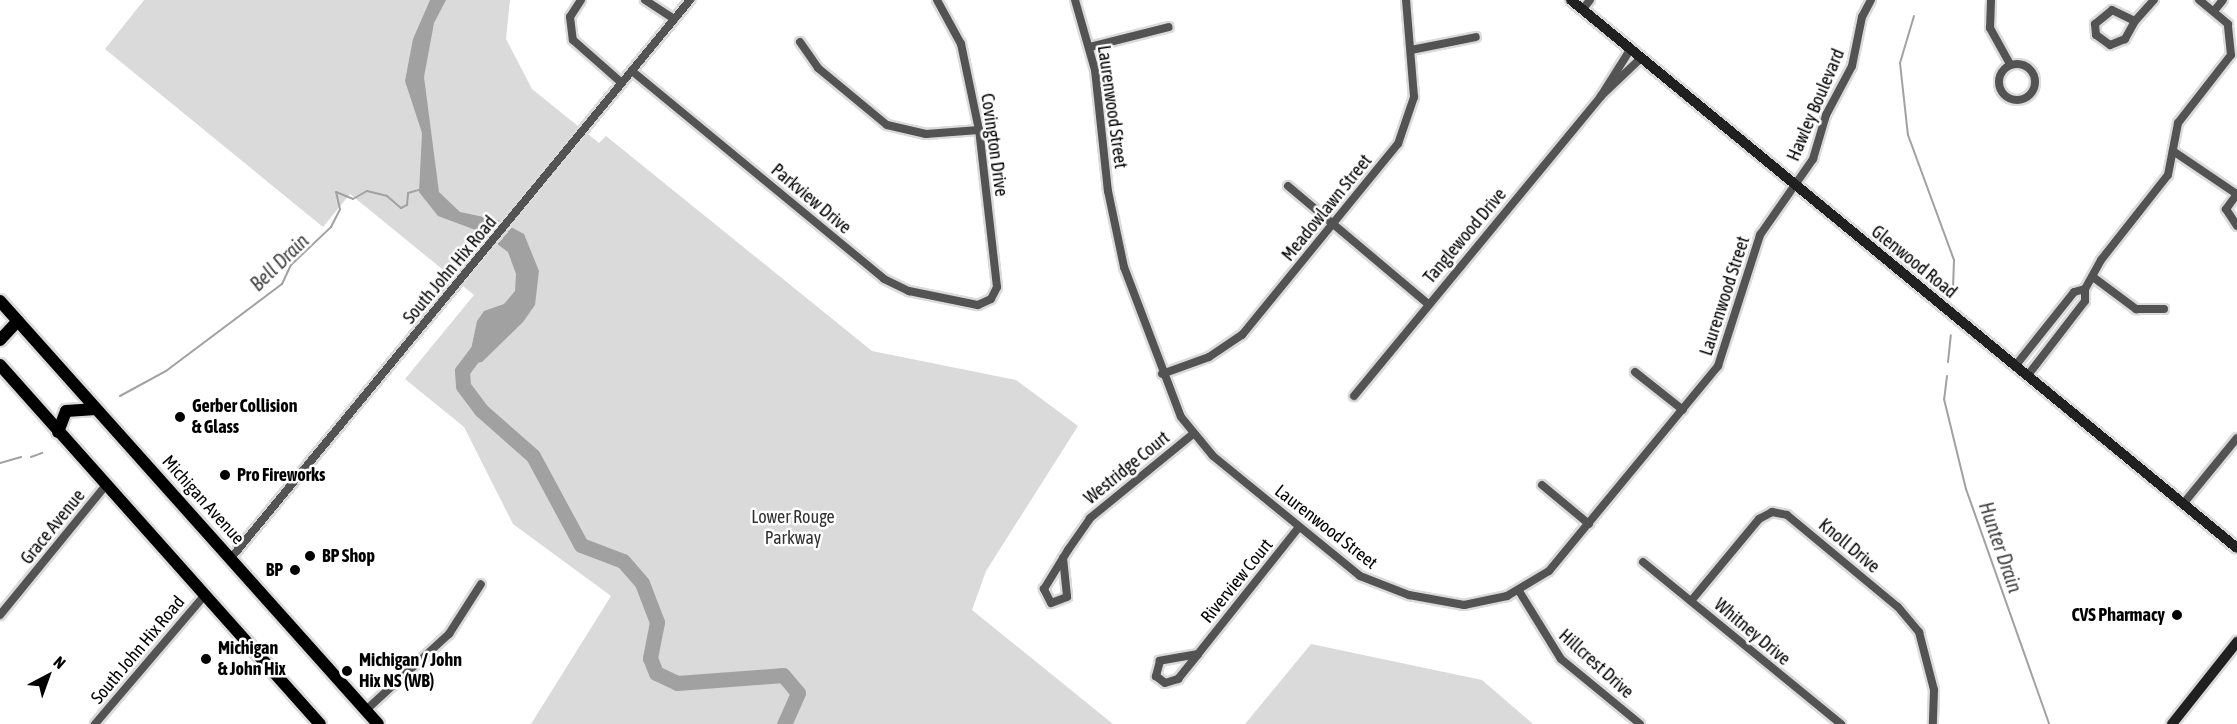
<!DOCTYPE html>
<style>
body{margin:0}
#map{position:relative;width:2237px;height:724px;overflow:hidden;background:#fff;font-family:"Asap Condensed",sans-serif}
div>[style]{position:absolute}
[style*='--x']{left:calc(var(--x)*1px);top:calc(var(--y)*1px);width:calc(var(--w)*1px);rotate:calc(var(--a)*1deg)}
.green>*{inset:0;background:#dadada}
.water>*{inset:0;background:#a1a1a1}
.stream>*{height:2px;margin:-1px;padding:0 1px;transform-origin:1px;border-radius:1px;background:#a1a1a1}
.river>*{height:15px;margin:-7.5px;padding:0 7.5px;transform-origin:7.5px;border-radius:7.5px;background:#a1a1a1}
.roads{filter:drop-shadow(2px 0 #dbdbdb) drop-shadow(-2px 0 #dbdbdb) drop-shadow(0 2px #dbdbdb) drop-shadow(0 -2px #dbdbdb)}
.street>*{height:8px;margin:-4px;padding:0 4px;transform-origin:4px;border-radius:4px;background:#535353}
.street>.ring{margin:-4px;padding:0;box-sizing:content-box;background:none;border:8px solid #535353;border-radius:50%}
.secondary>*{height:10px;margin:-5px;padding:0 5px;transform-origin:5px;border-radius:5px;background:#202020}
.primary>*{height:12px;margin:-6px;padding:0 6px;transform-origin:6px;border-radius:6px;background:#000}
.dots>*{width:16px;height:16px;translate:-50% -50%;box-sizing:border-box;border:3px solid #fff;border-radius:50%}
span{translate:-50% -50%;white-space:nowrap;text-align:center;line-height:1.15;-webkit-text-stroke:5px #fff;paint-order:stroke}
.street-label{font-size:18px;color:#000}
.poi-label{font-size:18px;color:#000;font-weight:700}
.left{translate:0 -50%;text-align:left}
.right{translate:-100% -50%;text-align:right}
.park-label{font-size:18px;color:#313131}
.water-label{font-size:20px;color:#424242;font-style:italic}
.north{position:absolute;left:18px;top:646px;width:60px;height:60px;-webkit-text-stroke:4px #fff;paint-order:stroke;rotate:41deg;font-size:16px;font-weight:700;line-height:24px;text-align:center;color:#000}
.north::after{content:'';display:block;margin:auto;width:21px;height:27px;background:#000;clip-path:polygon(50% 0,100% 100%,50% 72%,0 100%)}
</style>
<div id="map">
<div class="green">
<i style="clip-path:polygon(144px 0,510px 0,506px 39px,532px 89px,599px 143px,606px 136px,872px 351px,1016px 380px,1078px 426px,986px 571px,972px 610px,1113px 724px,531px 724px,611px 596px,513px 524px,464px 427px,405px 379px,474px 295px,350px 194px,323px 227px,105px 49px)"></i>
<i style="clip-path:polygon(1311px 644px,1482px 680px,1533px 724px,1245px 724px)"></i>
</div>
<div class="water">
<i style="clip-path:polygon(430px 0,446px 0,434px 23px,424px 77px,439px 192px,460px 212px,498px 220px,524px 234px,539px 271px,535px 305px,523px 322px,482px 362px,468px 364px,477px 321px,484px 311px,504px 304px,515px 291px,516px 274px,508px 252px,481px 232px,438px 216px,419px 192px,422px 133px,405px 81px,413px 39px)"></i>
</div>
<div class="stream">
<i style="--x:1914;--y:16;--w:49;--a:106.6"></i>
<i style="--x:1900;--y:63;--w:72;--a:83.7"></i>
<i style="--x:1908;--y:135;--w:133;--a:69.8"></i>
<i style="--x:1954;--y:260;--w:35;--a:92"></i>
<i style="--x:1948;--y:362;--w:27;--a:-84"></i>
<i style="--x:1947;--y:376;--w:23;--a:97"></i>
<i style="--x:1944;--y:399;--w:93;--a:76.3"></i>
<i style="--x:1966;--y:489;--w:249;--a:70.5"></i>
<i style="--x:120;--y:396;--w:52;--a:-28.5"></i>
<i style="--x:166;--y:371;--w:145;--a:-36.9"></i>
<i style="--x:282;--y:284;--w:21;--a:-65"></i>
<i style="--x:291;--y:265;--w:55;--a:-43.5"></i>
<i style="--x:331;--y:227;--w:20;--a:-63"></i>
<i style="--x:340;--y:209;--w:17;--a:-103"></i>
<i style="--x:336;--y:192;--w:18;--a:22"></i>
<i style="--x:353;--y:199;--w:16;--a:-30"></i>
<i style="--x:367;--y:191;--w:21;--a:14"></i>
<i style="--x:387;--y:196;--w:18;--a:41"></i>
<i style="--x:401;--y:208;--w:7;--a:-27"></i>
<i style="--x:407;--y:205;--w:12;--a:-85"></i>
<i style="--x:408;--y:193;--w:15;--a:-16"></i>
<i style="--x:31;--y:457;--w:12;--a:-20"></i>
<i style="--x:0;--y:463;--w:22;--a:-16"></i>
</div>
<div class="river">
<i style="--x:480;--y:347;--w:30;--a:127"></i>
<i style="--x:462;--y:371;--w:15;--a:86"></i>
<i style="--x:463;--y:386;--w:30;--a:53"></i>
<i style="--x:481;--y:410;--w:69;--a:41.5"></i>
<i style="--x:533;--y:456;--w:101;--a:61.7"></i>
<i style="--x:581;--y:545;--w:45;--a:20.9"></i>
<i style="--x:623;--y:561;--w:29;--a:49"></i>
<i style="--x:642;--y:583;--w:42;--a:69"></i>
<i style="--x:657;--y:622;--w:37;--a:101"></i>
<i style="--x:650;--y:658;--w:16;--a:68"></i>
<i style="--x:656;--y:673;--w:23;--a:25"></i>
<i style="--x:677;--y:683;--w:106;--a:-4.3"></i>
<i style="--x:783;--y:675;--w:23;--a:50"></i>
<i style="--x:798;--y:693;--w:34;--a:114"></i>
</div>
<div class="roads">
<div class="street">
<i style="--x:581;--y:0;--w:20;--a:123"></i>
<i style="--x:570;--y:17;--w:23;--a:83"></i>
<i style="--x:573;--y:40;--w:65;--a:41.3"></i>
<i style="--x:645;--y:0;--w:35;--a:33"></i>
<i style="--x:1075;--y:0;--w:73;--a:74.1"></i>
<i style="--x:1095;--y:70;--w:122;--a:83.9"></i>
<i style="--x:1108;--y:191;--w:78;--a:78.1"></i>
<i style="--x:1124;--y:267;--w:160;--a:69.2"></i>
<i style="--x:1181;--y:417;--w:50;--a:50.6"></i>
<i style="--x:1213;--y:456;--w:190;--a:39.2"></i>
<i style="--x:1360;--y:576;--w:53;--a:21.2"></i>
<i style="--x:1409;--y:595;--w:56;--a:10.3"></i>
<i style="--x:1464;--y:605;--w:44;--a:-11.8"></i>
<i style="--x:1507;--y:596;--w:49;--a:-30.8"></i>
<i style="--x:1549;--y:571;--w:266;--a:-50.5"></i>
<i style="--x:1718;--y:366;--w:138;--a:-72.2"></i>
<i style="--x:1760;--y:235;--w:93;--a:-55.1"></i>
<i style="--x:1813;--y:159;--w:46;--a:-73.5"></i>
<i style="--x:1826;--y:115;--w:55;--a:-62"></i>
<i style="--x:1852;--y:66;--w:50;--a:-78.5"></i>
<i style="--x:1862;--y:17;--w:19;--a:-62"></i>
<i style="--x:1991;--y:0;--w:28;--a:92"></i>
<i style="--x:1990;--y:28;--w:39;--a:61"></i>
<i style="--x:1583;--y:9;--w:11;--a:-52"></i>
<i style="--x:2112;--y:10;--w:25;--a:26"></i>
<i style="--x:2135;--y:21;--w:21;--a:119"></i>
<i style="--x:2125;--y:39;--w:16;--a:158"></i>
<i style="--x:2110;--y:45;--w:17;--a:-144"></i>
<i style="--x:2096;--y:35;--w:11;--a:-95"></i>
<i style="--x:2095;--y:24;--w:22;--a:-39"></i>
<i style="--x:2214;--y:11;--w:14;--a:-51"></i>
<i style="--x:2135;--y:21;--w:28;--a:-48"></i>
<i style="--x:800;--y:42;--w:32;--a:55"></i>
<i style="--x:818;--y:68;--w:89;--a:39.6"></i>
<i style="--x:887;--y:125;--w:40;--a:13"></i>
<i style="--x:926;--y:134;--w:53;--a:-4.3"></i>
<i style="--x:1090;--y:47;--w:81;--a:-14.2"></i>
<i style="--x:1411;--y:50;--w:66;--a:-11.3"></i>
<i class="ring" style="left:1999px;top:64px;width:28px;height:28px"></i>
<i style="--x:632;--y:71;--w:327;--a:39.5"></i>
<i style="--x:884;--y:279;--w:28;--a:26"></i>
<i style="--x:909;--y:291;--w:70;--a:11.5"></i>
<i style="--x:978;--y:305;--w:14;--a:-25"></i>
<i style="--x:991;--y:299;--w:13;--a:-63"></i>
<i style="--x:997;--y:287;--w:158;--a:-96.5"></i>
<i style="--x:979;--y:130;--w:88;--a:-101.8"></i>
<i style="--x:961;--y:44;--w:50;--a:-118.6"></i>
<i style="--x:1601;--y:96;--w:54;--a:-57.8"></i>
<i style="--x:2173;--y:151;--w:75;--a:34.1"></i>
<i style="--x:1288;--y:186;--w:183;--a:40.1"></i>
<i style="--x:2237;--y:194;--w:19;--a:126"></i>
<i style="--x:2226;--y:209;--w:20;--a:57"></i>
<i style="--x:2093;--y:277;--w:54;--a:36.7"></i>
<i style="--x:2136;--y:309;--w:28;--a:0"></i>
<i style="--x:2016;--y:365;--w:93;--a:-51.5"></i>
<i style="--x:2074;--y:292;--w:11;--a:-15"></i>
<i style="--x:1635;--y:372;--w:61;--a:38.4"></i>
<i style="--x:1162;--y:374;--w:50;--a:-19.9"></i>
<i style="--x:1209;--y:357;--w:40;--a:-34"></i>
<i style="--x:1242;--y:335;--w:247;--a:-50.8"></i>
<i style="--x:1398;--y:144;--w:50;--a:-71.2"></i>
<i style="--x:1414;--y:97;--w:97;--a:-94.7"></i>
<i style="--x:2028;--y:375;--w:93;--a:-52.4"></i>
<i style="--x:2085;--y:301;--w:12;--a:-90"></i>
<i style="--x:2085;--y:289;--w:33;--a:-61"></i>
<i style="--x:2101;--y:260;--w:108;--a:-51.8"></i>
<i style="--x:2168;--y:175;--w:53;--a:-79.1"></i>
<i style="--x:2178;--y:123;--w:86;--a:-52.1"></i>
<i style="--x:2231;--y:55;--w:31;--a:-96"></i>
<i style="--x:2228;--y:24;--w:38;--a:-140"></i>
<i style="--x:1354;--y:396;--w:389;--a:-50.5"></i>
<i style="--x:1601;--y:96;--w:55;--a:-43.5"></i>
<i style="--x:1542;--y:485;--w:61;--a:39.7"></i>
<i style="--x:2183;--y:504;--w:85;--a:-50.7"></i>
<i style="--x:231;--y:558;--w:723;--a:-50.56"></i>
<i style="--x:1063;--y:558;--w:39;--a:84"></i>
<i style="--x:1067;--y:597;--w:17;--a:159"></i>
<i style="--x:1051;--y:603;--w:16;--a:-117"></i>
<i style="--x:1044;--y:589;--w:46;--a:-58.4"></i>
<i style="--x:1068;--y:550;--w:39;--a:-55"></i>
<i style="--x:1090;--y:518;--w:133;--a:-39.2"></i>
<i style="--x:1643;--y:562;--w:256;--a:39.3"></i>
<i style="--x:1519;--y:591;--w:80;--a:58.3"></i>
<i style="--x:1561;--y:659;--w:102;--a:39.4"></i>
<i style="--x:1691;--y:601;--w:107;--a:-50.3"></i>
<i style="--x:1759;--y:519;--w:15;--a:-28"></i>
<i style="--x:1772;--y:512;--w:15;--a:11"></i>
<i style="--x:1787;--y:515;--w:144;--a:39.7"></i>
<i style="--x:1898;--y:607;--w:33;--a:50"></i>
<i style="--x:1919;--y:632;--w:60;--a:75.5"></i>
<i style="--x:1934;--y:690;--w:34;--a:92"></i>
<i style="--x:0;--y:615;--w:168;--a:-50.8"></i>
<i style="--x:1198;--y:654;--w:39;--a:170"></i>
<i style="--x:1160;--y:661;--w:16;--a:105"></i>
<i style="--x:1156;--y:676;--w:11;--a:38"></i>
<i style="--x:1165;--y:683;--w:14;--a:-17"></i>
<i style="--x:1178;--y:679;--w:32;--a:-51"></i>
<i style="--x:1198;--y:654;--w:162;--a:-51.5"></i>
<i style="--x:366;--y:710;--w:113;--a:-42.5"></i>
<i style="--x:449;--y:634;--w:59;--a:-57.4"></i>
<i style="--x:95;--y:724;--w:168;--a:-49.6"></i>
</div>
<div class="secondary">
<i style="--x:1571;--y:0;--w:862;--a:39.45"></i>
<i style="--x:2172;--y:724;--w:105;--a:-51.6"></i>
</div>
<div class="primary">
<i style="--x:0;--y:301;--w:567;--a:48.22"></i>
<i style="--x:0;--y:340;--w:26;--a:-47"></i>
<i style="--x:0;--y:365;--w:481;--a:48.3"></i>
<i style="--x:58;--y:432;--w:22;--a:-69"></i>
<i style="--x:66;--y:411;--w:30;--a:-4"></i>
</div>
</div>
<div class="dots">
<i style="left:180px;top:417px;background:#000"></i>
<i style="left:225px;top:475px;background:#000"></i>
<i style="left:310px;top:556px;background:#000"></i>
<i style="left:295px;top:570px;background:#000"></i>
<i style="left:2177px;top:615px;background:#000"></i>
<i style="left:206px;top:659px;background:#000"></i>
<i style="left:347px;top:671px;background:#000"></i>
</div>
<div class="street-label">
<span style="left:1816px;top:105px;rotate:-67deg">Hawley Boulevard</span>
<span style="left:1112px;top:107px;rotate:82deg">Laurenwood Street</span>
<span style="left:994px;top:145px;rotate:82deg">Covington Drive</span>
<span style="left:811px;top:199px;rotate:40deg">Parkview Drive</span>
<span style="left:1327px;top:208px;rotate:-51deg">Meadowlawn Street</span>
<span style="left:1465px;top:236px;rotate:-50deg">Tanglewood Drive</span>
<span style="left:1914px;top:262px;rotate:39deg">Glenwood Road</span>
<span style="left:450px;top:270px;rotate:-50deg">South John Hix Road</span>
<span style="left:1725px;top:296px;rotate:-72deg">Laurenwood Street</span>
<span style="left:1127px;top:468px;rotate:-39deg">Westridge Court</span>
<span style="left:203px;top:500px;rotate:48deg">Michigan Avenue</span>
<span style="left:53px;top:527px;rotate:-51deg">Grace Avenue</span>
<span style="left:1326px;top:527px;rotate:38deg">Laurenwood Street</span>
<span style="left:1849px;top:546px;rotate:40deg">Knoll Drive</span>
<span style="left:1237px;top:581px;rotate:-51deg">Riverview Court</span>
<span style="left:1752px;top:632px;rotate:40deg">Whitney Drive</span>
<span style="left:138px;top:650px;rotate:-50deg">South John Hix Road</span>
<span style="left:1596px;top:664px;rotate:42deg">Hillcrest Drive</span>
</div>
<div class="poi-label">
<span class="left" style="left:192px;top:417px">Gerber Collision<br>&amp; Glass</span>
<span class="left" style="left:237px;top:475px">Pro Fireworks</span>
<span class="left" style="left:322px;top:556px">BP Shop</span>
<span class="right" style="left:283px;top:570px">BP</span>
<span class="right" style="left:2165px;top:615px">CVS Pharmacy</span>
<span class="left" style="left:218px;top:659px">Michigan<br>&amp; John Hix</span>
<span class="left" style="left:359px;top:671px">Michigan / John<br>Hix NS (WB)</span>
</div>
<div class="park-label">
<span style="left:793px;top:528px">Lower Rouge<br>Parkway</span>
</div>
<div class="water-label">
<span style="left:279px;top:262px;rotate:-44deg">Bell Drain</span>
<span style="left:2001px;top:547px;rotate:71deg">Hunter Drain</span>
</div>
<div class="north">N</div>
</div>
